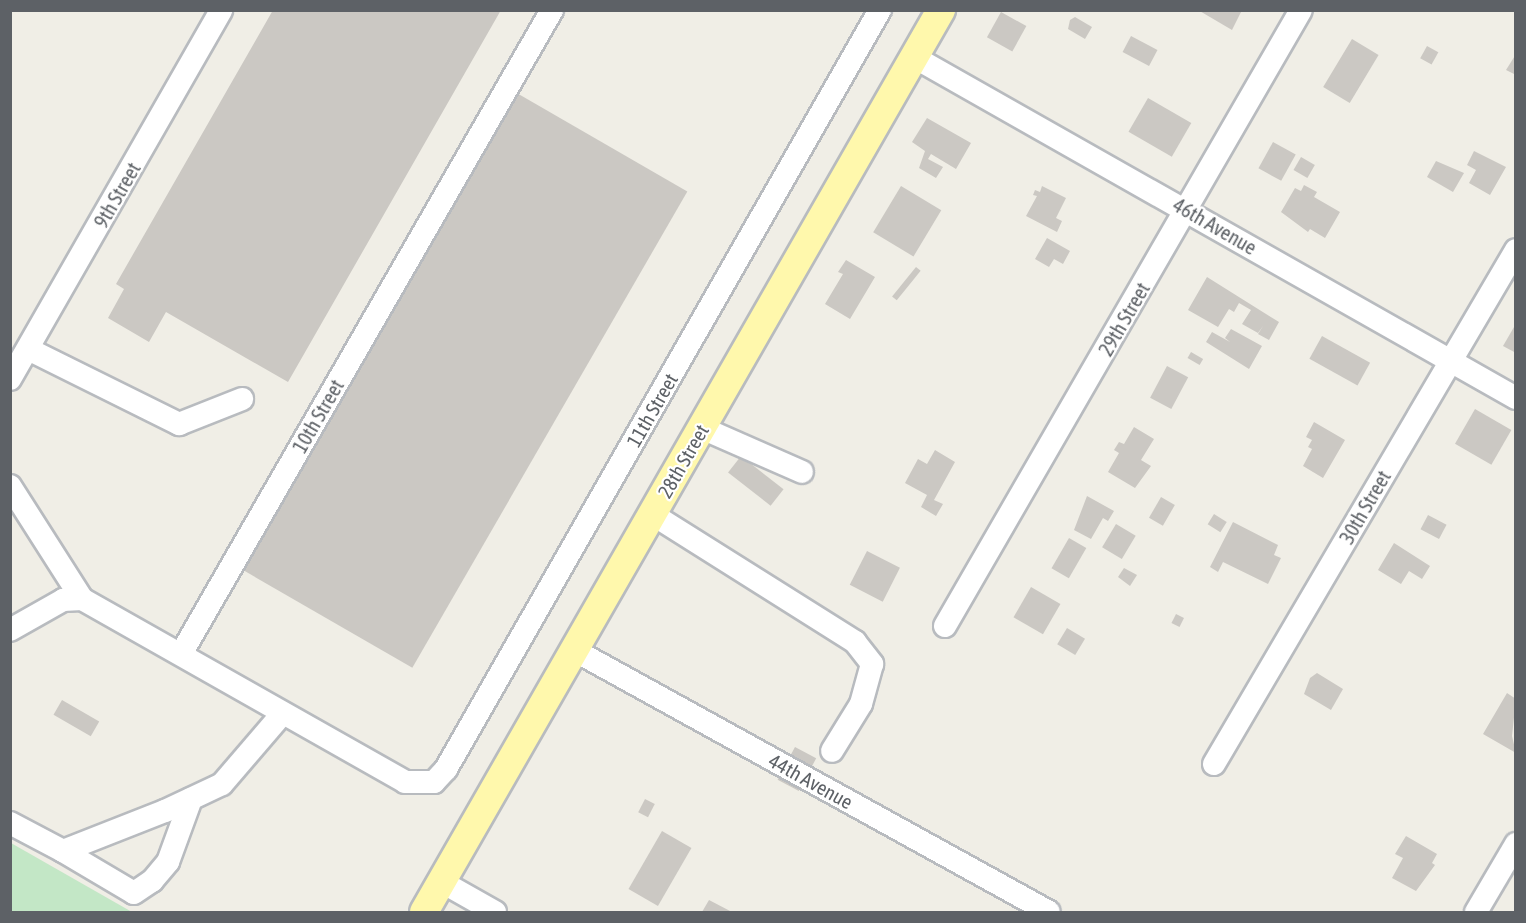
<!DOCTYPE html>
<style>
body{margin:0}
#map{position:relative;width:1526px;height:923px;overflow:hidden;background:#f0eee6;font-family:"Asap Condensed",sans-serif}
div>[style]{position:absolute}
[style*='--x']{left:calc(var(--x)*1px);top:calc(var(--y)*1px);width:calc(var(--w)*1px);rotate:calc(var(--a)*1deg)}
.green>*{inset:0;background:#c3e7c6}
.building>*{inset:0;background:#cbc8c3;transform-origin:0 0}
.roads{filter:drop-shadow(2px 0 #b8bbbf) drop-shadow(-2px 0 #b8bbbf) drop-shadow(0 2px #b8bbbf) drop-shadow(0 -2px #b8bbbf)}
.minor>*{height:22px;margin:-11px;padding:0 11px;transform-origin:11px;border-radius:11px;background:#fff}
.major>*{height:28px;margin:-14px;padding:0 14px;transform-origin:14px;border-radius:14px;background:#fff8ac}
span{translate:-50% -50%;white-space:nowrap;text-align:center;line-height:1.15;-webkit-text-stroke:4.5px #fff;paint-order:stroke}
.street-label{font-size:20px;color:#5d6166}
.frame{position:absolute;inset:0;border:12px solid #5d6166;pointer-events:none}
</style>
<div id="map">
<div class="green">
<i style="clip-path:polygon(11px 843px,132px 912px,11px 912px)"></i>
</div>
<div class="building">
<i style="clip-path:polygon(273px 10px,501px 10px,288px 382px,166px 312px,149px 342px,108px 318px,124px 289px,116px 284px)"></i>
<i style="clip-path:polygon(1198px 10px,1242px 10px,1232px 30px)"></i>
<i style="left:1001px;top:12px;width:29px;height:29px;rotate:29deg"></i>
<i style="clip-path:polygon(1075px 17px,1092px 27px,1085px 39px,1068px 29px,1070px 20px)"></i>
<i style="left:1131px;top:36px;width:30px;height:18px;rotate:28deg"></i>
<i style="left:1352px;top:39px;width:31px;height:56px;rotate:31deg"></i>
<i style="left:1427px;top:46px;width:13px;height:14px;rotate:29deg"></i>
<i style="clip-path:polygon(1516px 54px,1516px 75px,1506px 70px)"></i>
<i style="left:515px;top:92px;width:199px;height:550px;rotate:30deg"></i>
<i style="left:1148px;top:98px;width:50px;height:39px;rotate:30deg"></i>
<i style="clip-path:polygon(927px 118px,971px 143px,956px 169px,931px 154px,928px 159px,943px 167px,936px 178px,919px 168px,925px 151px,912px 142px)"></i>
<i style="left:1273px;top:142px;width:26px;height:30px;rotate:29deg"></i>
<i style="clip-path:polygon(1474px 151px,1506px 167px,1490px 195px,1469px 183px,1476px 170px,1467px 165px)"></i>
<i style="left:1301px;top:157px;width:16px;height:15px;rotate:30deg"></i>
<i style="clip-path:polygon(1436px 161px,1464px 173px,1453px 192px,1427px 177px)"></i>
<i style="clip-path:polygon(1304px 185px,1317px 192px,1314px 197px,1340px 212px,1325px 238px,1310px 229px,1308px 232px,1281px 212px,1295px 188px,1301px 191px)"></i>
<i style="left:901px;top:186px;width:47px;height:54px;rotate:31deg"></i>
<i style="clip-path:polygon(1042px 186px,1066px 198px,1056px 218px,1062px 221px,1057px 232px,1026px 216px,1037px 196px,1033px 195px,1035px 190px,1040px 192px)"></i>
<i style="clip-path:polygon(1047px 238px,1070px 251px,1063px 264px,1054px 259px,1049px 267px,1035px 259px)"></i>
<i style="clip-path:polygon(846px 260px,875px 277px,850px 319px,825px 304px,843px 274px,838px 272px)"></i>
<i style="left:916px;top:267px;width:6px;height:38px;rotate:39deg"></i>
<i style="clip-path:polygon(1207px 277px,1279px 322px,1269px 340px,1258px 334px,1263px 326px,1258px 333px,1242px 324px,1251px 310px,1239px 303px,1234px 312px,1229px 309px,1218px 327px,1188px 310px)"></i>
<i style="clip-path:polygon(1514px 327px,1516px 328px,1516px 353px,1503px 346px)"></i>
<i style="clip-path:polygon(1231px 329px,1262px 346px,1249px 369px,1206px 342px,1212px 332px,1230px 342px,1225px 338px)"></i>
<i style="left:1322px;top:336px;width:55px;height:26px;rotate:29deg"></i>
<i style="left:1191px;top:352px;width:14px;height:7px;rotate:30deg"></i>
<i style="left:1167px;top:366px;width:24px;height:36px;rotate:28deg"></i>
<i style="left:1475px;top:409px;width:42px;height:40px;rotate:30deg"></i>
<i style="clip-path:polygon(1314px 422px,1345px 440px,1323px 478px,1303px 466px,1312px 449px,1308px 447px,1312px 440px,1306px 437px)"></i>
<i style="clip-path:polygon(1134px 427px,1154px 439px,1141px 460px,1151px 466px,1135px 488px,1108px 472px,1119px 453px,1114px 450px,1119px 442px,1124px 444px)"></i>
<i style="clip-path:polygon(935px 450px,955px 462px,934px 500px,943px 504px,936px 516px,921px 507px,927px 495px,905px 483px,918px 459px,927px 464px)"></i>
<i style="left:741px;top:456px;width:54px;height:21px;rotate:38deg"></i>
<i style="clip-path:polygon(1087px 496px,1114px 511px,1108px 521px,1103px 518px,1091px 539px,1074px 530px)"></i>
<i style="left:1161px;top:497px;width:16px;height:24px;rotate:30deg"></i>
<i style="left:1214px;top:514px;width:15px;height:12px;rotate:32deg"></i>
<i style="left:1428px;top:515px;width:21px;height:16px;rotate:28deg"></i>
<i style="clip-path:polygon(1233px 522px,1278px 545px,1274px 555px,1281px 558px,1268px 584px,1223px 562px,1218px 572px,1210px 567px)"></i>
<i style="left:1116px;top:524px;width:23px;height:27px;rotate:31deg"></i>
<i style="left:1069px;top:538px;width:20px;height:35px;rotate:30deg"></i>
<i style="clip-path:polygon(1394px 543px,1430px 566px,1422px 579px,1409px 571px,1401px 584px,1378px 570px)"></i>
<i style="left:867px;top:551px;width:37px;height:38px;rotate:27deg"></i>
<i style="clip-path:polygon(1124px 568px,1137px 575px,1130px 586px,1118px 577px)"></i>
<i style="left:1031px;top:587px;width:34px;height:35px;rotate:30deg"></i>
<i style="left:1176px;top:614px;width:9px;height:10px;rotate:27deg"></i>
<i style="left:1067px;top:628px;width:21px;height:19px;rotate:31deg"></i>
<i style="clip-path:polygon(1317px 673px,1343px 689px,1331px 710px,1304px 694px,1310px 678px)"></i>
<i style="clip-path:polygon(1507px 693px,1516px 699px,1512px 736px,1516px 753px,1483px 734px)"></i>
<i style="left:62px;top:700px;width:43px;height:17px;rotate:30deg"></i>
<i style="left:795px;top:747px;width:24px;height:37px;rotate:28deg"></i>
<i style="left:645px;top:799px;width:11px;height:15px;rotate:27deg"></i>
<i style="left:662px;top:831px;width:34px;height:67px;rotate:30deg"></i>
<i style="clip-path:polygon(1406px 836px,1437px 854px,1432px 863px,1435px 865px,1416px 891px,1392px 878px,1403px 858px,1395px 854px)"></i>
<i style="clip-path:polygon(709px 900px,732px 912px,702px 912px)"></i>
</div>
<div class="roads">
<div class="minor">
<i style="--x:914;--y:57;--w:692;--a:29.53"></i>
<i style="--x:28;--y:349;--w:169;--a:26.4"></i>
<i style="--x:179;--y:424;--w:68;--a:-21.6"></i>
<i style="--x:10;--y:379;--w:425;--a:-60.2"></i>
<i style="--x:702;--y:428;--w:109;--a:23.7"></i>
<i style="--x:10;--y:486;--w:134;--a:57.5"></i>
<i style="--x:652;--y:514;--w:240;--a:32.2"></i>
<i style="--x:855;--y:642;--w:28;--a:52"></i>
<i style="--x:872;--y:664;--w:41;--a:105.4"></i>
<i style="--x:861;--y:704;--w:55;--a:121.7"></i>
<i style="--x:945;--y:626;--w:711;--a:-59.98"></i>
<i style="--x:10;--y:630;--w:61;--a:-29.5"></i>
<i style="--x:63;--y:600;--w:19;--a:-3"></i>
<i style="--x:82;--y:599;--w:371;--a:29.5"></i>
<i style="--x:405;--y:782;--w:29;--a:0"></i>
<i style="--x:434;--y:782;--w:18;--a:-47"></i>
<i style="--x:446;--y:769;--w:874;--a:-60.24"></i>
<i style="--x:574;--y:650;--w:542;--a:28.88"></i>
<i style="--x:181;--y:654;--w:743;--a:-60.05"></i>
<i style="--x:1214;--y:764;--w:596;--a:-59.56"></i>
<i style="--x:10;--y:823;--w:60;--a:27.8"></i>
<i style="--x:63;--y:851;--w:110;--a:-21.4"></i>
<i style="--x:165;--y:811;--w:63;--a:-25.3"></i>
<i style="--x:222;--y:784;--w:92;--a:-49.4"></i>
<i style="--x:63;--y:851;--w:82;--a:30.6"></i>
<i style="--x:134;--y:893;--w:22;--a:-34"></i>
<i style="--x:152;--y:881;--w:25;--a:-50"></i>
<i style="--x:168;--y:862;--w:67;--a:-69.9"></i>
<i style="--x:442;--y:882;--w:61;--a:29.5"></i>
<i style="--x:1476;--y:912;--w:79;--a:-59.5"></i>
</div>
<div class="major">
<i style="--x:424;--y:912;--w:1040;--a:-60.18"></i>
</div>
</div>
<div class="street-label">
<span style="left:117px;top:195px;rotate:-60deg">9th Street</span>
<span style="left:1215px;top:226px;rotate:30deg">46th Avenue</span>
<span style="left:1124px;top:319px;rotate:-60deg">29th Street</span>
<span style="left:652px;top:410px;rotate:-60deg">11th Street</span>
<span style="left:318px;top:416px;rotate:-60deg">10th Street</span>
<span style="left:683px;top:461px;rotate:-60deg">28th Street</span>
<span style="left:1365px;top:507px;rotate:-60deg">30th Street</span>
<span style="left:811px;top:781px;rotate:29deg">44th Avenue</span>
</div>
<div class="frame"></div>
</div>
